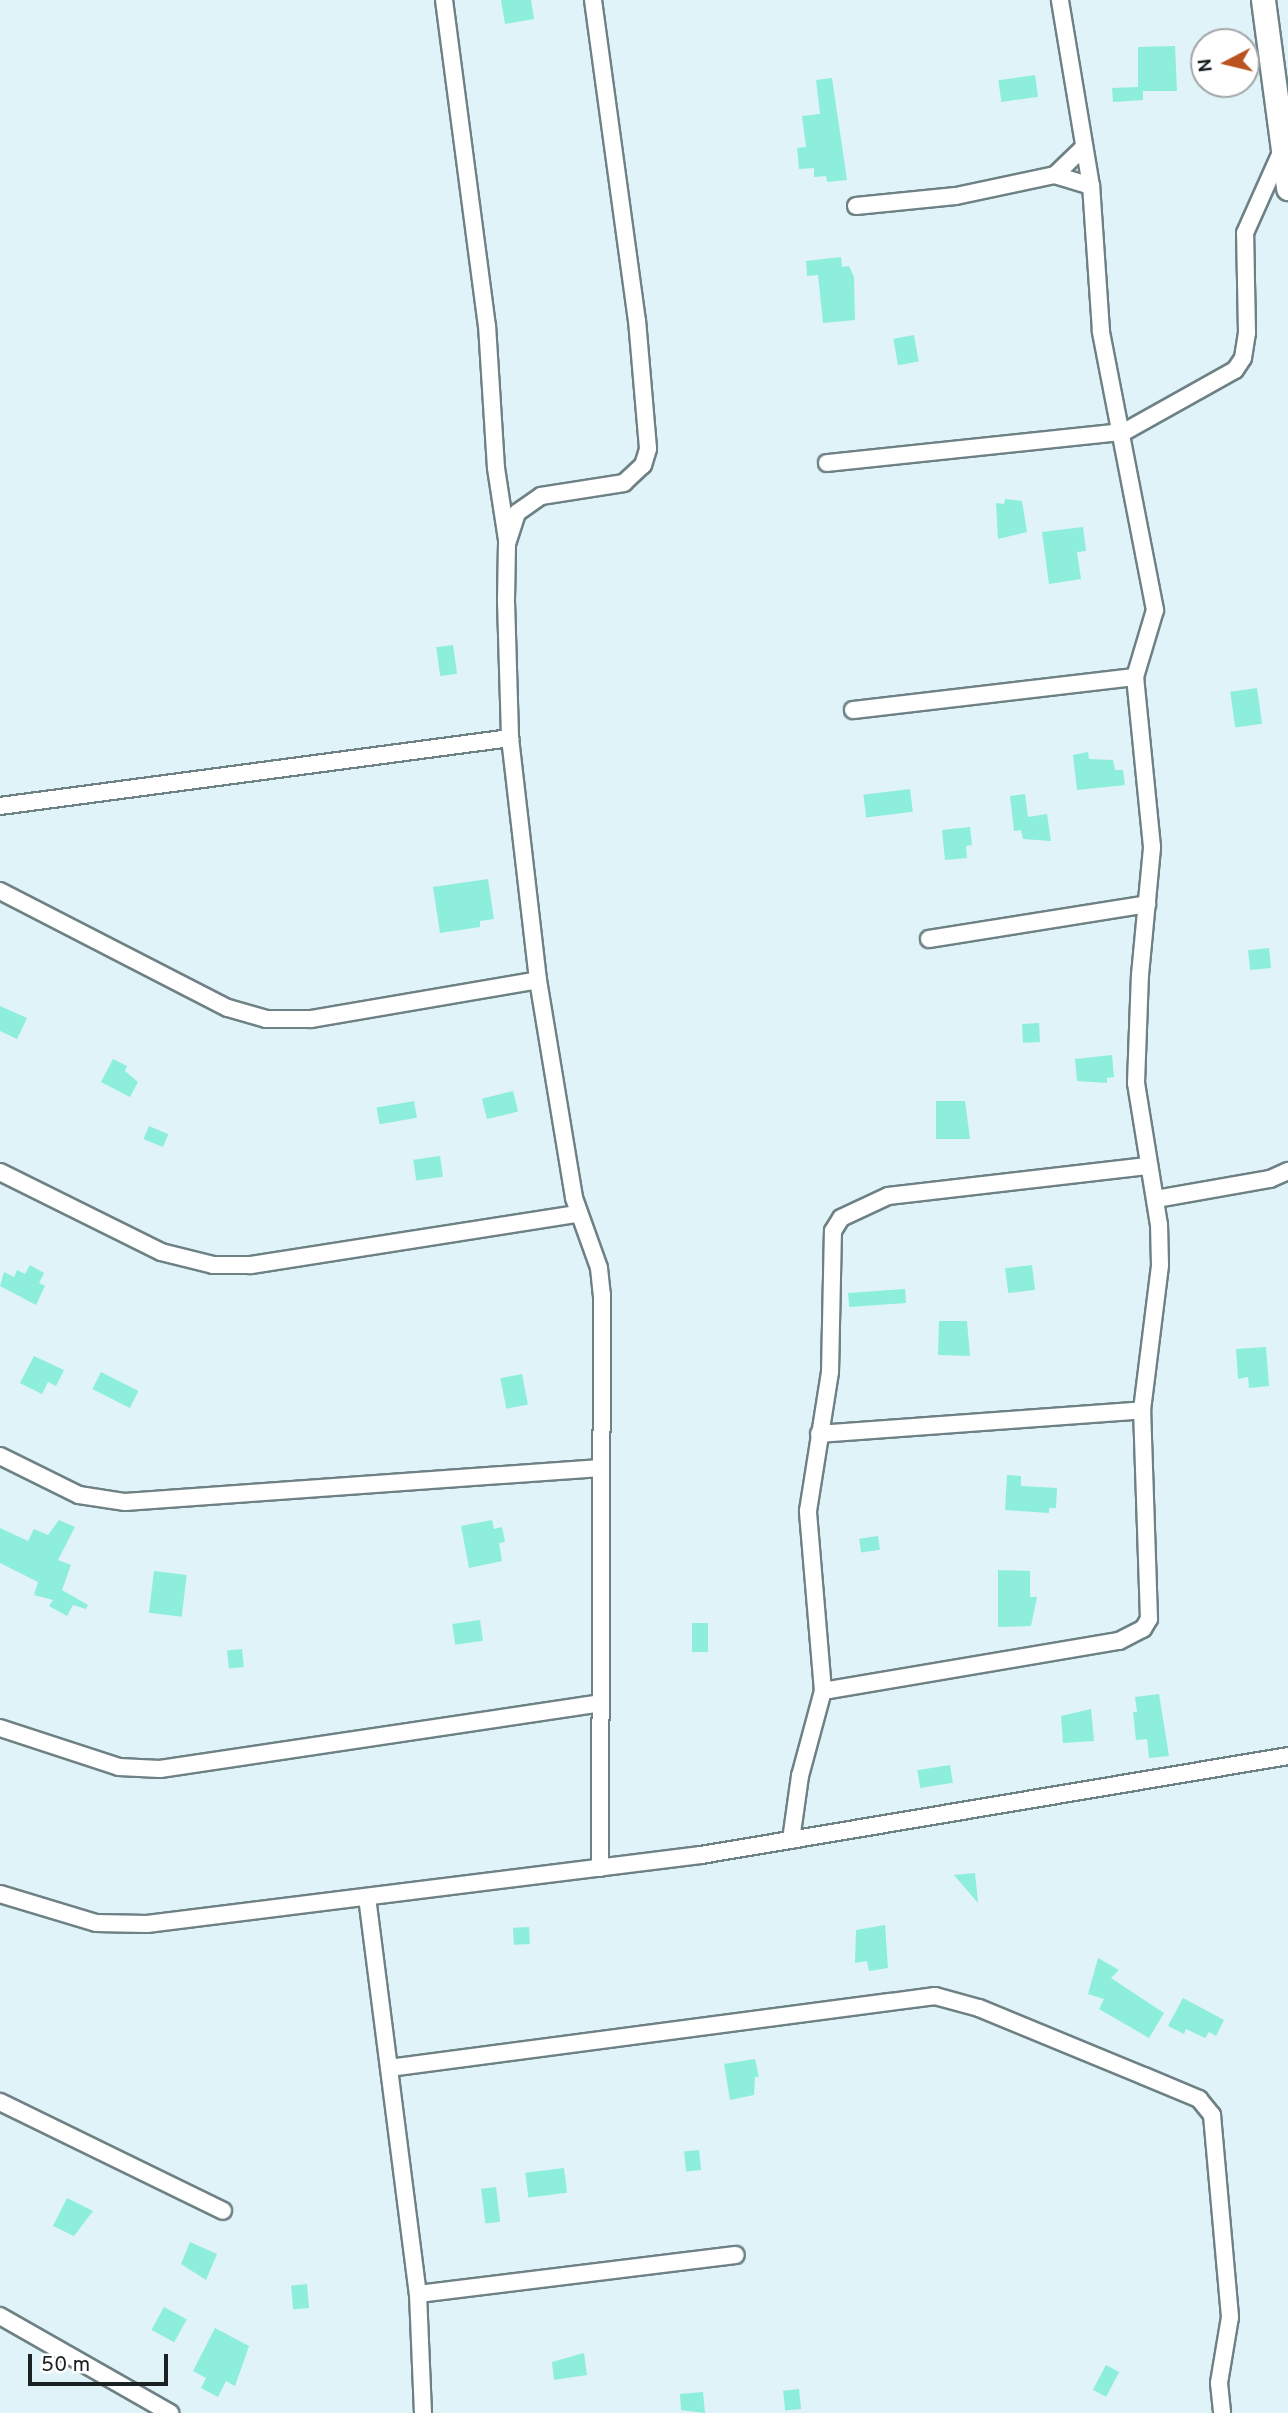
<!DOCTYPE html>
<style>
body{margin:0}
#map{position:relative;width:1288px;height:2413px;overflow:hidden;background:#dff3f8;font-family:Overpass,sans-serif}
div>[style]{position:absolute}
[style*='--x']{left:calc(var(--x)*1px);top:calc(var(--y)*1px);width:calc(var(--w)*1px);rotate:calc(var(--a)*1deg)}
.building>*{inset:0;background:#8deedc;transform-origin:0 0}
.roads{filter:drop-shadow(2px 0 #6e8185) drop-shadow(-2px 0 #6e8185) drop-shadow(0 2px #6e8185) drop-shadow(0 -2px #6e8185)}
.street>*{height:16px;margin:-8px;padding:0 8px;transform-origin:8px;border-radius:8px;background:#fff}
.secondary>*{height:23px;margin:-11.5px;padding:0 11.5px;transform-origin:11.5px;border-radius:11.5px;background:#fff}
span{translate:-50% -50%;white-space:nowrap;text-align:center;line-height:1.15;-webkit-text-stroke:5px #fff;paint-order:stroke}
.north{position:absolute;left:1190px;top:28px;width:70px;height:70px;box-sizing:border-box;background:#fff;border:2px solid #a3a6a7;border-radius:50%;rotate:263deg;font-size:19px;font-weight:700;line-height:28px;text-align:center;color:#1a2123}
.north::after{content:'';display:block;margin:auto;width:24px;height:32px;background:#b95422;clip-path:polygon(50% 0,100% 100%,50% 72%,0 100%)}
.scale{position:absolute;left:28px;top:2354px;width:140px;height:32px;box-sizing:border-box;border:4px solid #1a2123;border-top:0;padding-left:9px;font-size:21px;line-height:24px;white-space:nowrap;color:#1a2123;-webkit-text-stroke:5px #fff;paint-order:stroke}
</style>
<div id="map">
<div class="building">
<i style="clip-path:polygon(501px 0,531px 0,534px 19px,505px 24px)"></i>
<i style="clip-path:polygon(1175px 46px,1177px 91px,1143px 91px,1143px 100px,1113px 102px,1112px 88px,1138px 87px,1138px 47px)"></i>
<i style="left:1035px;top:75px;width:22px;height:37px;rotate:82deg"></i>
<i style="clip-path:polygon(832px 78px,847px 180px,827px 182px,826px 176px,814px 177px,814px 168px,799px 169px,797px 148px,806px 147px,802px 116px,820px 114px,816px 80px)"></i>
<i style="clip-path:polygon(841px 257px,842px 267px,849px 266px,854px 277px,855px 320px,823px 323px,818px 275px,807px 276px,806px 261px)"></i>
<i style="left:914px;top:335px;width:27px;height:21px;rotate:80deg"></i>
<i style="clip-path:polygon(1005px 499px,1022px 501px,1027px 532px,998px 539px,996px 503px,1004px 504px)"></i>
<i style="clip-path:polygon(1083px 527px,1086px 551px,1077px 552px,1081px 579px,1049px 584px,1042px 532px)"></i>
<i style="left:453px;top:645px;width:29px;height:17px;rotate:82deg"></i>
<i style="left:1257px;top:688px;width:36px;height:27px;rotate:82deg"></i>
<i style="clip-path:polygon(1088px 752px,1089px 759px,1113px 760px,1115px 770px,1123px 770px,1125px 785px,1077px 790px,1073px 755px)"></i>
<i style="left:910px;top:789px;width:23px;height:47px;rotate:83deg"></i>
<i style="clip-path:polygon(1025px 794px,1028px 817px,1047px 814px,1051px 841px,1023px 839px,1021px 830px,1014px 831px,1010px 796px)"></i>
<i style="clip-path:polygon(970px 827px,972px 845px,966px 846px,967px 858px,945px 860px,942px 830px)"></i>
<i style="clip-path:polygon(488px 879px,494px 919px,480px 921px,480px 927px,440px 933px,433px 887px)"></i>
<i style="left:1269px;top:948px;width:20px;height:21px;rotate:84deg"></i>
<i style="clip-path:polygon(0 1006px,27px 1018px,17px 1039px,0 1031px)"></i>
<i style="left:1039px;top:1023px;width:19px;height:17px;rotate:87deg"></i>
<i style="clip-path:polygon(1112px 1055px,1114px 1077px,1107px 1078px,1107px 1083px,1077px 1081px,1075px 1059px)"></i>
<i style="clip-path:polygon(113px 1059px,127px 1066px,125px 1071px,138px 1082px,130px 1097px,101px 1082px)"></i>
<i style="left:513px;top:1091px;width:21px;height:32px;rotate:76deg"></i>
<i style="left:414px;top:1101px;width:17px;height:38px;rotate:80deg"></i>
<i style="clip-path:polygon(936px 1101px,965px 1101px,970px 1139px,936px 1139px)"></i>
<i style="left:149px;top:1126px;width:21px;height:14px;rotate:23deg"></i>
<i style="left:440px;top:1156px;width:21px;height:27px;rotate:82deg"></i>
<i style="clip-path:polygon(30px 1265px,44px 1273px,39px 1283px,45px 1286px,36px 1305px,0 1286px,4px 1272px,14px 1277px,17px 1270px,25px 1274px)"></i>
<i style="left:1032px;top:1265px;width:25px;height:27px;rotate:83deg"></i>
<i style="left:905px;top:1289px;width:14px;height:57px;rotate:86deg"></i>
<i style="clip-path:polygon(939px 1321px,967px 1321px,970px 1356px,938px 1355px)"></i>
<i style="clip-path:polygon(1266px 1347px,1269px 1386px,1249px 1388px,1248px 1377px,1238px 1379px,1236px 1349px)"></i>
<i style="clip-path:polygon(34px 1356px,64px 1370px,56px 1386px,48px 1382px,42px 1394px,20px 1383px)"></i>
<i style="left:101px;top:1372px;width:42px;height:19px;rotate:27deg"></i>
<i style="left:522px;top:1374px;width:31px;height:22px;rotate:79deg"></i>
<i style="clip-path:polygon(1007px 1475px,1021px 1476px,1021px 1486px,1057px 1488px,1056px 1508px,1049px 1508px,1049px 1513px,1005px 1510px)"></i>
<i style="clip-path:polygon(59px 1520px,75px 1527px,58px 1560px,71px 1565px,62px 1590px,88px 1605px,86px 1609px,73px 1605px,67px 1616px,49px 1606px,53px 1600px,34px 1595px,38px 1582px,0 1563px,0 1528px,28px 1541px,34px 1529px,48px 1535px)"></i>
<i style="clip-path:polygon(492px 1520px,494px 1529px,502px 1527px,505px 1542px,499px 1543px,502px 1561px,469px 1568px,461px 1526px)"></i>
<i style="left:878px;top:1536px;width:14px;height:19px;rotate:82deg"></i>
<i style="clip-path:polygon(998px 1570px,1030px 1571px,1030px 1597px,1037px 1597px,1031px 1626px,998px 1627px)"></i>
<i style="left:154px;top:1571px;width:33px;height:42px;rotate:7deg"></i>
<i style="left:480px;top:1620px;width:21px;height:28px;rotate:82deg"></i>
<i style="left:692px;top:1623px;width:16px;height:29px"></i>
<i style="left:242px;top:1649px;width:18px;height:15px;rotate:84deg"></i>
<i style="clip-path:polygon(1159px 1694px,1169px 1756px,1149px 1758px,1147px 1739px,1136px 1740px,1133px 1712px,1137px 1712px,1135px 1697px)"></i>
<i style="clip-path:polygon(1091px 1709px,1094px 1741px,1063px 1743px,1061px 1716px)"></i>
<i style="left:950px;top:1765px;width:18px;height:33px;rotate:81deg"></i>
<i style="clip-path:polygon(975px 1873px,978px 1903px,954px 1875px)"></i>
<i style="clip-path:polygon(885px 1925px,888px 1968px,869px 1971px,867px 1961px,855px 1963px,856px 1930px)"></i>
<i style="left:529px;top:1927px;width:17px;height:16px;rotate:87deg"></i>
<i style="clip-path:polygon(1098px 1958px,1119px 1970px,1111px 1978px,1164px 2013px,1149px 2038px,1099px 2009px,1104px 1999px,1088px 1994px)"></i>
<i style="clip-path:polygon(1183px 1998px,1224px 2020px,1216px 2036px,1209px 2032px,1205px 2038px,1186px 2029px,1184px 2034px,1168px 2026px)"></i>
<i style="clip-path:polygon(755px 2059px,759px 2077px,755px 2077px,754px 2095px,730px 2100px,724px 2064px)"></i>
<i style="left:699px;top:2150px;width:20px;height:15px;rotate:84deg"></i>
<i style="left:564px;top:2168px;width:25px;height:39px;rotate:83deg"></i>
<i style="left:496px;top:2187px;width:35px;height:15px;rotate:83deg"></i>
<i style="clip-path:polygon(67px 2198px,93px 2211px,74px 2236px,53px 2226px)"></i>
<i style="clip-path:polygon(190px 2242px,217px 2254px,206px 2280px,181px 2264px)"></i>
<i style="left:307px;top:2284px;width:24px;height:16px;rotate:85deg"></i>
<i style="left:164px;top:2307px;width:26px;height:26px;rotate:29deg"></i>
<i style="clip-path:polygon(215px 2328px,249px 2346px,235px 2386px,226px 2381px,218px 2397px,201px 2388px,206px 2378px,193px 2371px)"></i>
<i style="clip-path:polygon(584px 2353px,587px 2375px,554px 2380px,552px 2362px)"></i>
<i style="left:1106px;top:2365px;width:15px;height:28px;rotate:28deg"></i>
<i style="left:799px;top:2389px;width:20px;height:16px;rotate:84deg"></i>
<i style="clip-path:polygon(703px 2392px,705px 2413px,681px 2410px,680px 2394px)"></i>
</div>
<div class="roads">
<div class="street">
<i style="--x:444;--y:0;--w:328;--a:82.5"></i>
<i style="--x:487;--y:325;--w:143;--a:86.4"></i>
<i style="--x:496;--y:468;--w:73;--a:81.3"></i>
<i style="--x:593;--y:0;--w:323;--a:82.2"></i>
<i style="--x:637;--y:320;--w:129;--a:85.1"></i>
<i style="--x:648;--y:449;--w:17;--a:107"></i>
<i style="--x:643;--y:465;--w:26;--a:137"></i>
<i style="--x:624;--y:483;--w:84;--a:171.1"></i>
<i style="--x:541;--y:496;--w:29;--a:145"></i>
<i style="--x:517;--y:513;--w:32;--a:108"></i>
<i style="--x:507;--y:543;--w:58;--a:91"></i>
<i style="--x:506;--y:601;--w:137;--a:88.3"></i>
<i style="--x:510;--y:738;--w:244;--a:83.4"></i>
<i style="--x:538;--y:980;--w:221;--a:80.6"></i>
<i style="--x:574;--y:1198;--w:74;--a:70.3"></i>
<i style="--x:599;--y:1268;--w:27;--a:84"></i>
<i style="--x:602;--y:1295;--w:573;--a:90.2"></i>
<i style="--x:1055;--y:175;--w:40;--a:-44"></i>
<i style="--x:856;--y:206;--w:100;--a:-5.7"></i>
<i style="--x:956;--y:196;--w:101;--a:-12"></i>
<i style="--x:1055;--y:175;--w:38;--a:17"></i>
<i style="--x:827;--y:463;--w:299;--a:-6"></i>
<i style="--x:1124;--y:432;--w:127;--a:-29.2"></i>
<i style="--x:1235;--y:370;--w:14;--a:-56"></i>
<i style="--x:1243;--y:358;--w:25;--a:-81"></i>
<i style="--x:1247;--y:333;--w:100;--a:-91.1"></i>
<i style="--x:1245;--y:233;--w:93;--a:-65.9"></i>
<i style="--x:853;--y:710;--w:284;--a:-6.7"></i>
<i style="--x:0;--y:806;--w:515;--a:-7.59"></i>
<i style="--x:0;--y:891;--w:256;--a:27.2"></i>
<i style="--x:228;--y:1008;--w:40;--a:16"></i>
<i style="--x:266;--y:1019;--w:45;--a:0"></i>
<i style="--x:311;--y:1019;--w:230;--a:-9.7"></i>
<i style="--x:929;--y:939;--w:221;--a:-9.1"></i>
<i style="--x:0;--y:1172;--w:180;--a:26.4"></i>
<i style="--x:161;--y:1252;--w:54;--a:14"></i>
<i style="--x:213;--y:1265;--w:38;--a:0"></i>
<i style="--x:251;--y:1265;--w:330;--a:-8.9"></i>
<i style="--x:1156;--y:1199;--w:116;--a:-10"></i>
<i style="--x:1270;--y:1179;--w:20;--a:-24"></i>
<i style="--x:819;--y:1434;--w:324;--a:-4.2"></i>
<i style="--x:0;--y:1456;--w:88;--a:26.3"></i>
<i style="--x:79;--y:1495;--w:47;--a:8.7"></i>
<i style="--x:125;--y:1502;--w:477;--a:-4.1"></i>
<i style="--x:823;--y:1691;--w:181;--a:-94.8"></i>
<i style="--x:808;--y:1511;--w:141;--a:-81"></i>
<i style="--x:830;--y:1372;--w:141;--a:-88.8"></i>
<i style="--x:833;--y:1231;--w:15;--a:-58"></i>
<i style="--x:841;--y:1218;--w:52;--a:-25.1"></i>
<i style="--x:888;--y:1196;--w:263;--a:-6.6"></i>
<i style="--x:0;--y:1728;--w:125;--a:18.1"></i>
<i style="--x:119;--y:1767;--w:41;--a:2.8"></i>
<i style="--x:160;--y:1769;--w:445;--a:-8.5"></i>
<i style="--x:791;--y:1840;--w:65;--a:-82"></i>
<i style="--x:800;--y:1776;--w:88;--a:-74.9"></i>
<i style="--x:823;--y:1691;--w:300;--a:-9.6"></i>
<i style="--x:1119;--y:1641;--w:27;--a:-27"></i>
<i style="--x:1143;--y:1629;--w:12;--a:-59"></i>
<i style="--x:1149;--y:1619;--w:209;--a:-91.9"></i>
<i style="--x:1142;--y:1410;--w:146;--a:-82.9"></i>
<i style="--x:1160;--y:1265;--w:40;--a:-91.4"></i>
<i style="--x:1159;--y:1225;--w:144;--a:-99.2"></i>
<i style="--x:1136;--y:1083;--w:108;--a:-87.9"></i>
<i style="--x:1140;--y:975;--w:129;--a:-84.6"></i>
<i style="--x:1152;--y:847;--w:171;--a:-95.7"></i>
<i style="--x:1135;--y:677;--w:70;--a:-73.4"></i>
<i style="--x:1155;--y:610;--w:284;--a:-101"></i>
<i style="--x:1101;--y:331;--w:145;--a:-93.9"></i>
<i style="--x:1091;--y:186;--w:189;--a:-99.5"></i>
<i style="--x:0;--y:1894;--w:100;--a:16.8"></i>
<i style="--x:96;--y:1923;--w:51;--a:1.1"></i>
<i style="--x:147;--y:1924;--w:558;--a:-7.1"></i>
<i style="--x:701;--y:1855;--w:595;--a:-9.57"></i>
<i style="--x:367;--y:1897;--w:400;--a:82.7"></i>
<i style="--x:418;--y:2294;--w:119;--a:87.6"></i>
<i style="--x:389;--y:2068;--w:551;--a:-7.51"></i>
<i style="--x:935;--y:1996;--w:46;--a:15.3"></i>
<i style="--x:979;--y:2008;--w:178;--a:22.4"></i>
<i style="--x:1144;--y:2076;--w:60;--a:22.7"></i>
<i style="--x:1199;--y:2099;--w:21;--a:51"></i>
<i style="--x:1212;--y:2115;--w:203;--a:84.9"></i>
<i style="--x:1230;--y:2317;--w:67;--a:99.5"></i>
<i style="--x:1219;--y:2383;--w:30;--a:84"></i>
<i style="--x:0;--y:2102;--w:248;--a:26"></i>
<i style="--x:418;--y:2294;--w:320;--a:-7"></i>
<i style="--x:0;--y:2316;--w:196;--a:29.7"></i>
</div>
<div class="secondary">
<i style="--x:1263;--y:0;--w:190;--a:82.4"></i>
</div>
</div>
<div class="north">N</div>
<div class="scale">50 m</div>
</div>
